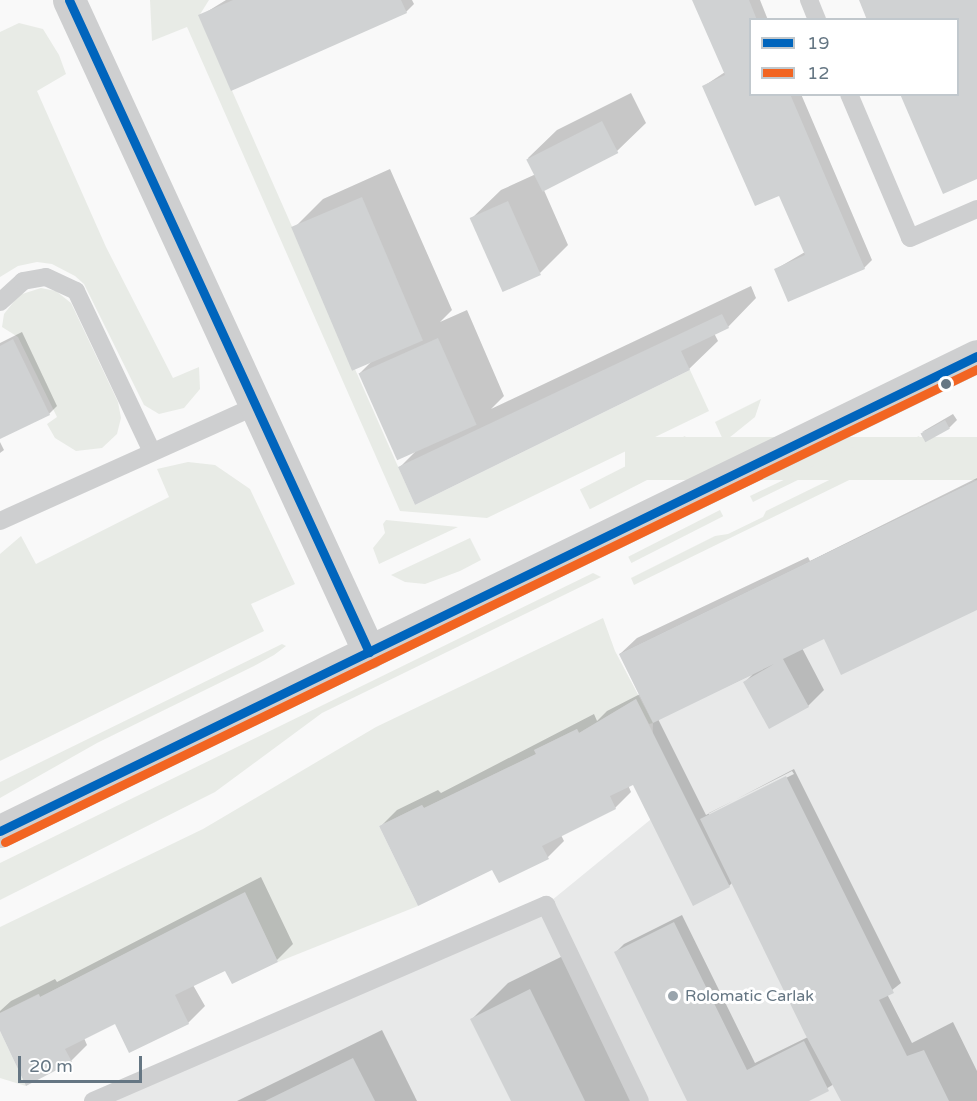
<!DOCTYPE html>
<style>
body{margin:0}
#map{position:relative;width:977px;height:1101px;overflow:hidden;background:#f9f9f9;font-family:"Varela Round",sans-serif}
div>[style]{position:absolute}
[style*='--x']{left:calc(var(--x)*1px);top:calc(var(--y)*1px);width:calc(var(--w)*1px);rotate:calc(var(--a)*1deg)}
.built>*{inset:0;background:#e8e9e9}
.green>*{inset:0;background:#e8ebe6;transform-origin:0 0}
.shadow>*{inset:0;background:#0003}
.building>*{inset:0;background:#d0d2d3;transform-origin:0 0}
.service>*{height:18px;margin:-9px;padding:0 9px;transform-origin:9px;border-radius:9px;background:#cecfd0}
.minor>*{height:33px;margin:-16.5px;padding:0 16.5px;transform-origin:16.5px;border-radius:16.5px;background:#cecfd0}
.tertiary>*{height:33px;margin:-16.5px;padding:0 16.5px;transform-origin:16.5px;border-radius:16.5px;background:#cecfd0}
.bus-1>*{height:9px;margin:-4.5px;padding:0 4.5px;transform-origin:4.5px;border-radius:4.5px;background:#0065bd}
.bus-2>*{height:9px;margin:-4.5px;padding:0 4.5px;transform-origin:4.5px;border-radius:4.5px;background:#f26522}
.dots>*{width:16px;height:16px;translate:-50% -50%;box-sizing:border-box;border:3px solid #fff;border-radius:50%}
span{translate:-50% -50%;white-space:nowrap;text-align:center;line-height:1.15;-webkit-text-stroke:6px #fff;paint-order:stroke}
.poi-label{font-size:16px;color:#657683}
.left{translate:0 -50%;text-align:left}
.legend{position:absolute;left:749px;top:18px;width:210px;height:78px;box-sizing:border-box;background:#fff;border:2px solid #c1c8cd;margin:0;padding:8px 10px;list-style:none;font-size:18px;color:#657683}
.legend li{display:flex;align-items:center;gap:12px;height:30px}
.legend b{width:30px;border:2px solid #c1c8cd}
.scale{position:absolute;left:18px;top:1056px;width:124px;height:27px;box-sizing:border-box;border:3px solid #657683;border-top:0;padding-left:8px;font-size:18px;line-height:21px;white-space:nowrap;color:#657683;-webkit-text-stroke:4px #fff;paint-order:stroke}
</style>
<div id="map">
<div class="built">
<i style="clip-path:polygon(977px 480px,977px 1101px,93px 1101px,546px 905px,650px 820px,653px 723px,619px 654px)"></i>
</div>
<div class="green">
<i style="clip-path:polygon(150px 0,209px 0,199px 16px,415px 505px,690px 370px,709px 411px,487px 518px,400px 511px,187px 27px,152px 41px)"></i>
<i style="clip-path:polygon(19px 23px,43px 29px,59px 55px,66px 74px,37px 91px,106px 247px,173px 378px,199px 367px,200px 389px,184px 408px,159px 414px,144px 405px,84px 284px,75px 276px,52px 264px,37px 262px,18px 266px,0 277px,0 32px)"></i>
<i style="clip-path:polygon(41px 288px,56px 291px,71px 303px,118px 402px,121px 418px,117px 434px,102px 448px,76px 451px,55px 438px,47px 424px,57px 417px,18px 337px,2px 327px,4px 314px,19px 295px)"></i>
<i style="clip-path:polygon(761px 399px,755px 417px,724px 442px,715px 422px)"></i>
<i style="left:685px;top:436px;width:22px;height:118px;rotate:63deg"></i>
<i style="clip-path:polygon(919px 436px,923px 444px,634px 585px,631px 578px,715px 536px,728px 534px,763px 517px,766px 511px)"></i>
<i style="left:977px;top:437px;width:43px;height:352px;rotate:90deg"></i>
<i style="clip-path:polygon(853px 447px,855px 452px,753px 502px,750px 496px)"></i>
<i style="clip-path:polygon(188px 462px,215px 465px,250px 489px,295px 584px,251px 604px,264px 631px,0 761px,0 554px,21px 536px,36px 564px,169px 497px,157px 469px)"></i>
<i style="left:720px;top:510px;width:7px;height:103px;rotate:63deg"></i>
<i style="clip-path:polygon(386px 520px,458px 527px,379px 564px,373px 548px,385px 533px,383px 524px)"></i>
<i style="clip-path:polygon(470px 538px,481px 560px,460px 571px,425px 584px,405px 582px,391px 575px)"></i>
<i style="clip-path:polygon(593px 573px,601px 577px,322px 713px,215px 792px,0 900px,0 863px)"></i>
<i style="clip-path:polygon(603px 618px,615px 651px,653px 723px,649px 724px,636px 699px,579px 733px,577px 729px,534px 750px,536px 754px,424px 808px,422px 805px,379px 826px,418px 906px,278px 962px,245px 893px,40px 997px,38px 994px,0 1013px,0 927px,203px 829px,376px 727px)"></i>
<i style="clip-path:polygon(282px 644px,286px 646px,274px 655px,254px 666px,97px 743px,0 798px,0 782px)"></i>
<i style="clip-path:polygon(0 1031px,26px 1086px,0 1078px)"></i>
</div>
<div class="shadow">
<i style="clip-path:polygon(226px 0,412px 0,414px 4px,406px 12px,200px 16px)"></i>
<i style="clip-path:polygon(694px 0,760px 0,768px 20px,750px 20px,750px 94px,801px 94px,872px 260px,864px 268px,776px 269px,805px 252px,780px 194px,704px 86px,725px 72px)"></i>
<i style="clip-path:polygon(861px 0,977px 0,977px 177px,958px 94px,958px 20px)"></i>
<i style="clip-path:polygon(631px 93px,646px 123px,617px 151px,543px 188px,568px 245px,540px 273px,472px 218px,501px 190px,536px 174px,528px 158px,557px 130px)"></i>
<i style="clip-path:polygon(390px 169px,452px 310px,440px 322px,467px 310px,504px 396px,491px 409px,751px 286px,756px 298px,728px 327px,714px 333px,718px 341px,689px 369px,400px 467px,417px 450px,360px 373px,372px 361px,294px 228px,323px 199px)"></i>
<i style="clip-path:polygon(22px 332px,57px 406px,49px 414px,0 438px,0 343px)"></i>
<i style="clip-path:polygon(953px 414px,957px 420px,949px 428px,922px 432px)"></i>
<i style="clip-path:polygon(0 442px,4px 450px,0 453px)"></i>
<i style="clip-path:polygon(evenodd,977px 478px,977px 609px,824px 636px,802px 648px,824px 690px,808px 706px,745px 682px,753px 674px,658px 719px,706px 815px,794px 769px,901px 983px,887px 994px,912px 1043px,953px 1022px,977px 1071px,977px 1101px,842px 1101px,834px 1084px,806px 1101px,689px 1101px,616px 952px,624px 944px,682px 915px,755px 1063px,810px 1036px,733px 882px,729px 886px,633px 783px,628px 785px,631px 792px,615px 808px,561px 835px,564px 841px,548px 857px,499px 881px,493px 868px,381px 826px,397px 810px,438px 790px,441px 793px,594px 714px,597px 721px,607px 711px,640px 694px,620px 654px,637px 638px,808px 557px,810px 561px,977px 478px,792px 771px,794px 774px,709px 816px,709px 813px,792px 771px)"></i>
<i style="clip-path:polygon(261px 877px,293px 944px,277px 960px,226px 969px,193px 985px,205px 1006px,188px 1023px,129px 1051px,116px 1022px,84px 1038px,87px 1045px,71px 1061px,0 1028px,0 1011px,11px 1001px,55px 979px,57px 982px)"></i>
<i style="clip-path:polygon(567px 954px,639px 1101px,512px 1101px,472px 1019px,508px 983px)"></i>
<i style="clip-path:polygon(382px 1030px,417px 1101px,237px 1101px)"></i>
</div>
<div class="building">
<i style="clip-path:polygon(233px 0,401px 0,407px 13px,231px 91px,198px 15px)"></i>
<i style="clip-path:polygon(692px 0,749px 0,757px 20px,750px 20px,750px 94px,790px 94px,865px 269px,788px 302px,774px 269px,805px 255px,779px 196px,755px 206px,702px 86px,725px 75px)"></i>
<i style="clip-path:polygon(859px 0,977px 0,977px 179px,943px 194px,900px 94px,958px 94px,958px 20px,867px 20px)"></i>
<i style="left:602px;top:121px;width:36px;height:85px;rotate:63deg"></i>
<i style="left:362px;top:197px;width:156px;height:77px;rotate:67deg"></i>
<i style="left:508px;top:201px;width:81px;height:42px;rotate:66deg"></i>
<i style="clip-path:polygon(722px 314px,729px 328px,681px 351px,690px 370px,415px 505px,398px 467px)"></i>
<i style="left:438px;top:338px;width:95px;height:87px;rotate:66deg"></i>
<i style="clip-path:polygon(13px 339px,50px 415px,0 439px,0 346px)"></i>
<i style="left:945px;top:420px;width:10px;height:28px;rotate:61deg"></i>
<i style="clip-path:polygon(977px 480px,977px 610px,841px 675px,824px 639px,783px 659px,809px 707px,769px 729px,743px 682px,774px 664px,653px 723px,619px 654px)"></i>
<i style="clip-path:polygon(636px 699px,730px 887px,693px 906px,633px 785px,610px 796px,616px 809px,542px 846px,549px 859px,499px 883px,492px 870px,418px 906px,379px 826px,422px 805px,424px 808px,536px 754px,534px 750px,577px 729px,579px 733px)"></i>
<i style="clip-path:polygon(786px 776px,894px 993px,879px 1000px,907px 1056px,924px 1050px,949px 1101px,841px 1101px,805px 1034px,700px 819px)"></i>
<i style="clip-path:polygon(245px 892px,278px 962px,232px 984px,225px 971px,175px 995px,189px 1024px,129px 1053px,115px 1024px,65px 1049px,72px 1062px,26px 1086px,0 1031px,0 1013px,39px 994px,40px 997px)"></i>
<i style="clip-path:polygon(674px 922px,747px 1070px,804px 1041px,829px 1091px,809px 1101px,687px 1101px,614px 952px)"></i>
<i style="clip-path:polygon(530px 989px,585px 1101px,511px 1101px,470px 1019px)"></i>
<i style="clip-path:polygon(353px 1058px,375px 1101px,265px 1101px)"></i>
</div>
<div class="service">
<i style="--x:809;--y:0;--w:22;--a:68"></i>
<i style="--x:849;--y:94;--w:156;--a:67"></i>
<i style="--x:910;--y:238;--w:73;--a:-23.4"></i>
<i style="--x:0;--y:302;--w:31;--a:-42"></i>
<i style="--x:23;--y:281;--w:23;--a:-10"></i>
<i style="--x:46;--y:277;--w:33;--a:25"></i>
<i style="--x:76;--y:291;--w:178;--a:64.7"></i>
<i style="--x:0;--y:521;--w:281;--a:-24.2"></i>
<i style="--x:93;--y:1101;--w:494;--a:-23.4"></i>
<i style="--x:546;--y:905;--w:217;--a:64.4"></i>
</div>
<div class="minor">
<i style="--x:69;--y:0;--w:718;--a:65.29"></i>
</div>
<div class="tertiary">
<i style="--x:0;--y:831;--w:1086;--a:-25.93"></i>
</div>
<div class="bus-1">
<i style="--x:69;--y:0;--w:718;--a:65.29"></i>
<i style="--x:0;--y:831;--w:1086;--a:-25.93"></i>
</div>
<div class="bus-2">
<i style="--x:5;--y:842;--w:1081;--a:-25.95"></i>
</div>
<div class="dots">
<i style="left:946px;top:384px;background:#657683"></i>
<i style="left:673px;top:996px;background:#99a4ac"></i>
</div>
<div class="poi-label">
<span class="left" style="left:685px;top:996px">Rolomatic Carlak</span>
</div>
<ul class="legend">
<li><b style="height:8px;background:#0065bd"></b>19</li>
<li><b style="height:8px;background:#f26522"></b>12</li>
</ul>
<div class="scale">20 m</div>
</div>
